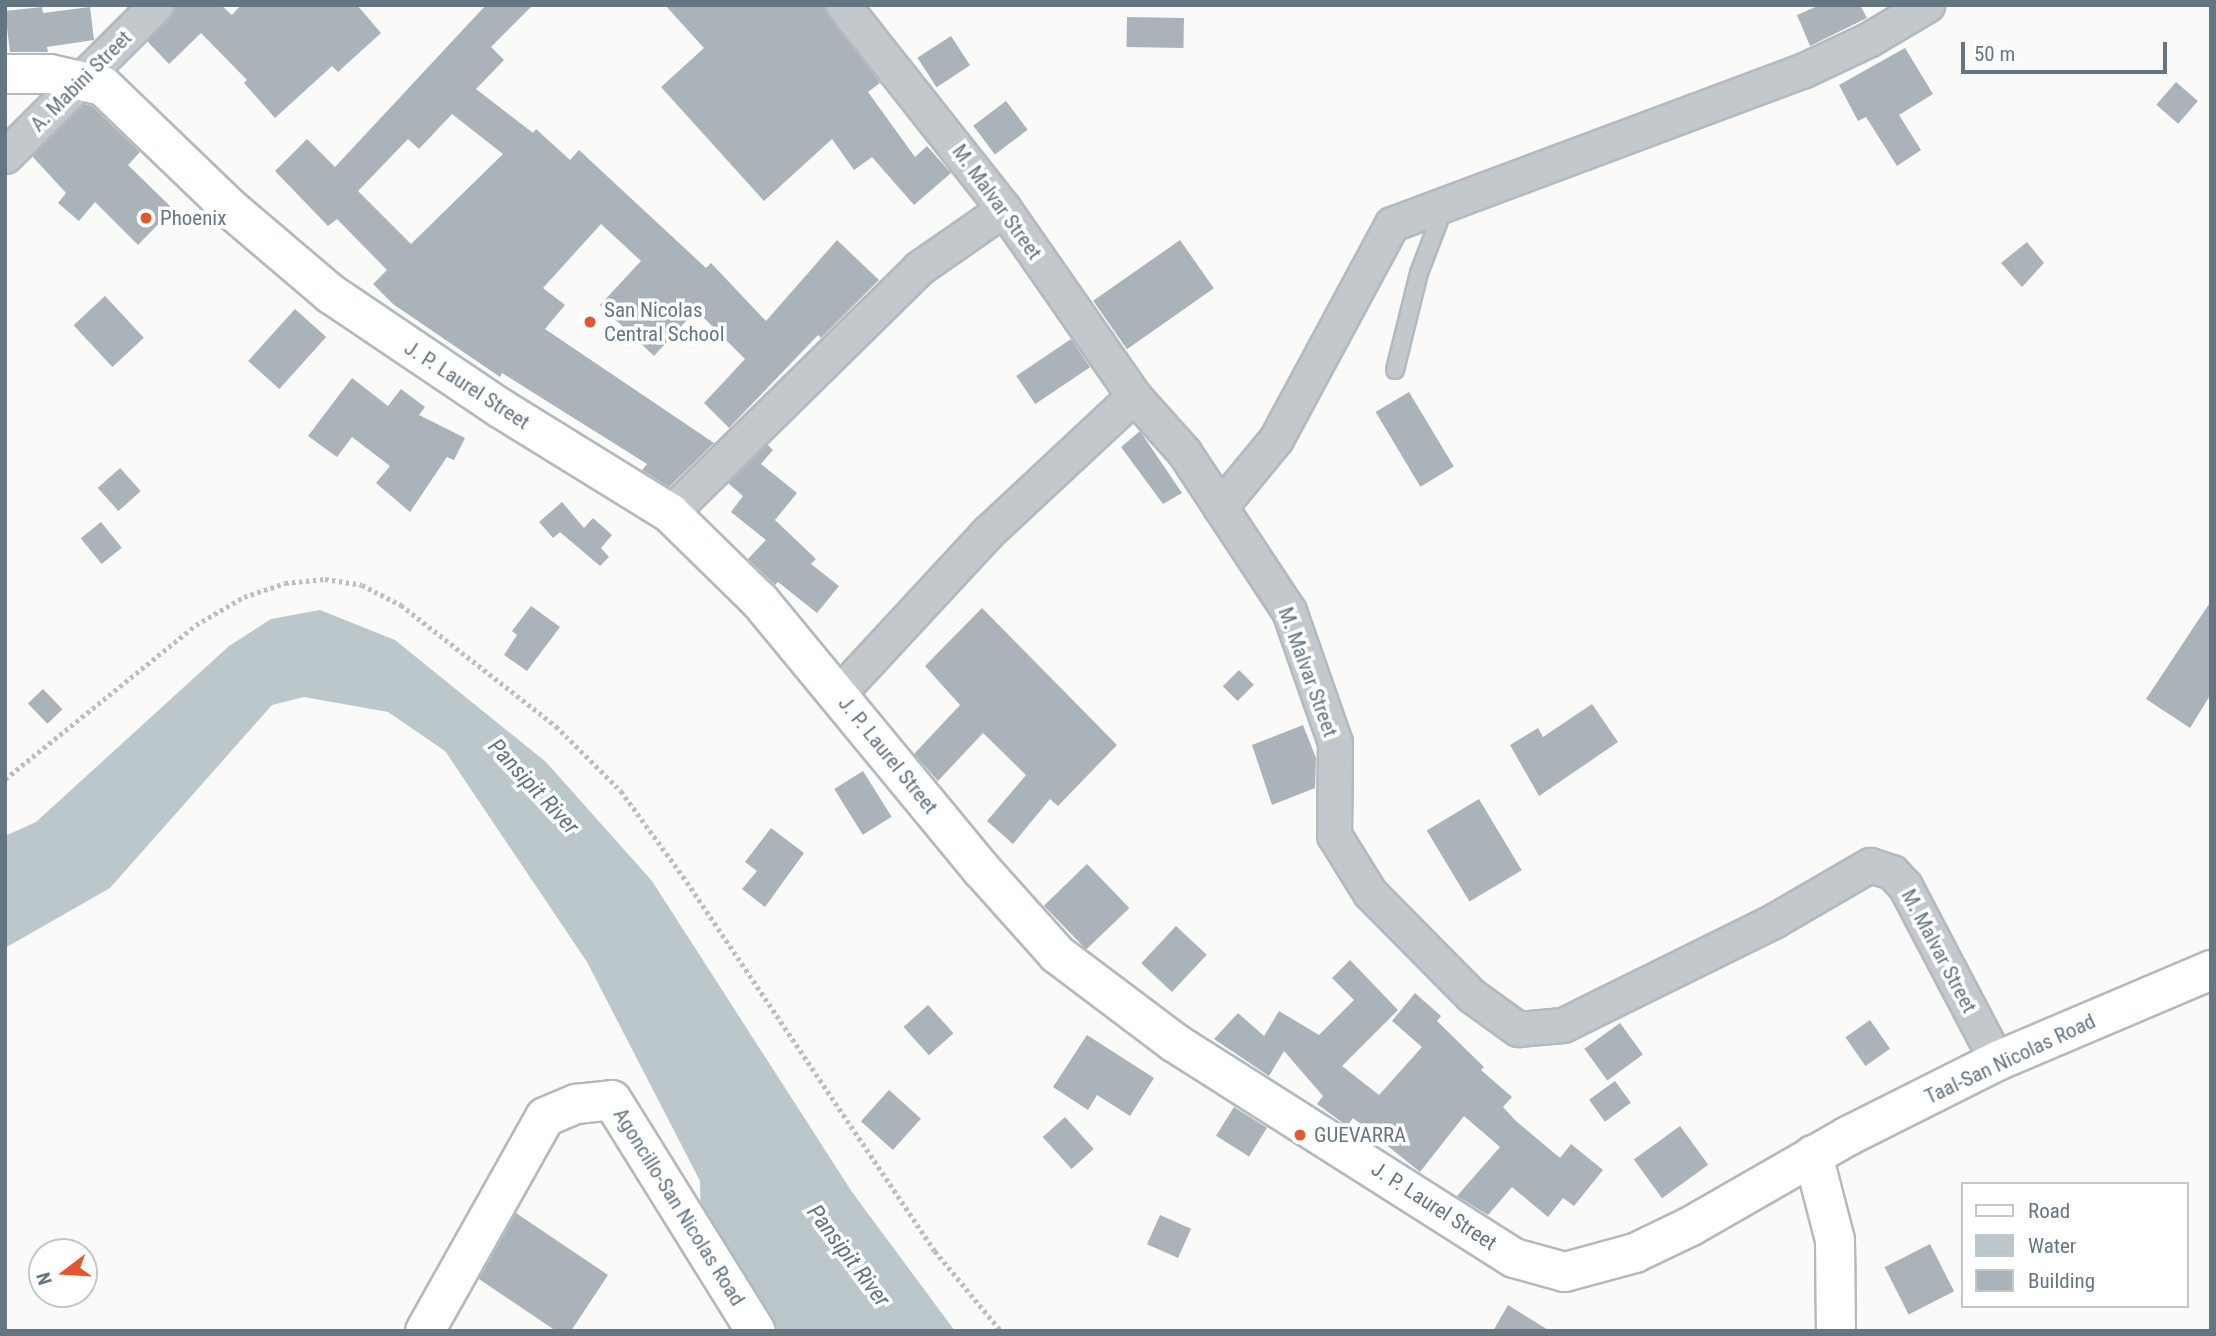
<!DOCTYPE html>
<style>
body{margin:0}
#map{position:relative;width:2216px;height:1336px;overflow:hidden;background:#fafaf8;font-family:"Roboto Condensed",sans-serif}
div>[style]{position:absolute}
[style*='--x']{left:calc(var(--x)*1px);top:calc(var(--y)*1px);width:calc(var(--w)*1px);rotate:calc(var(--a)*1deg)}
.water>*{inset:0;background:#bbc7cb}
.building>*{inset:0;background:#aab3b9;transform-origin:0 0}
.path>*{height:4.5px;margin-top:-2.25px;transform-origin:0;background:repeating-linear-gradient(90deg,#bbbfc2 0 3.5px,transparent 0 7px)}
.roads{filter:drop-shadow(2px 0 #b3babf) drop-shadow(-2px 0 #b3babf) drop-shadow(0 2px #b3babf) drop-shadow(0 -2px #b3babf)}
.service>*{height:16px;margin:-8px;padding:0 8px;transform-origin:8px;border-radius:8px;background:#c3c8cc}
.minor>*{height:33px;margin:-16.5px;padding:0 16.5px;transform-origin:16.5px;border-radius:16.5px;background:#c3c8cc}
.secondary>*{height:38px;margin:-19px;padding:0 19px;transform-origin:19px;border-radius:19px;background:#fff}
.dots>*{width:19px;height:19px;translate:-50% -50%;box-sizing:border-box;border:4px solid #fff;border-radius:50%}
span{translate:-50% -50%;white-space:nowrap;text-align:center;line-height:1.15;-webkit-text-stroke:7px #fff;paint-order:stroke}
.street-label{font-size:21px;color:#657683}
.poi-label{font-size:21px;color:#657683}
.left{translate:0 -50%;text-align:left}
.water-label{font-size:23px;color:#60757c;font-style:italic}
.frame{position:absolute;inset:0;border:7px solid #657683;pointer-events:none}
.legend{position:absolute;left:1961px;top:1182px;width:228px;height:126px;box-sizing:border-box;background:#fff;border:2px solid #c1c8cd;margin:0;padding:9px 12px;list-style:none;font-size:21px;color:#657683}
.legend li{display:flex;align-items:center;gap:14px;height:35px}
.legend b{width:35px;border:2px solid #c1c8cd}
.north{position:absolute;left:28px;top:1238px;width:70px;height:70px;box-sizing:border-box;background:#fff;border:2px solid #c1c8cd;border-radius:50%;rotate:253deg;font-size:19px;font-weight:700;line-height:28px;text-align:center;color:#657683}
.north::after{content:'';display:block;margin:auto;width:24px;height:32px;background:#e4572e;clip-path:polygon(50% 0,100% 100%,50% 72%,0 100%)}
.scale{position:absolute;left:1961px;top:42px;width:206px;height:32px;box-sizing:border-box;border:4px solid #657683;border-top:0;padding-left:9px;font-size:21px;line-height:24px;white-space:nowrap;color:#657683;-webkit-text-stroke:5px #fff;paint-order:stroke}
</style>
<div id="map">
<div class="water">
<i style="clip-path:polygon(320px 610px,395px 640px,546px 762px,652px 881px,852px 1192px,955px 1331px,758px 1331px,701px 1229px,700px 1181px,587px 962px,445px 751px,388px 712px,304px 697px,272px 705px,110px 888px,5px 948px,5px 836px,36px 822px,229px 646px,271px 619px)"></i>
</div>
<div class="building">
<i style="clip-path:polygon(175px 5px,221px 5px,232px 15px,241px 5px,357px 5px,381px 33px,338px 72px,332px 66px,275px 118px,244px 83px,247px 80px,201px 33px,169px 64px,147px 41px,170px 19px)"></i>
<i style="clip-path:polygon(evenodd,486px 5px,533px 5px,491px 47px,504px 60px,476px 89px,533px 133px,536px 129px,570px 160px,579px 150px,706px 268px,711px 263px,766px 321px,837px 240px,879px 280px,821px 338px,818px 335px,729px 428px,704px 403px,745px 359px,696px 310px,654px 356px,600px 305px,641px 261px,601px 224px,543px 288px,565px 305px,545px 329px,714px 443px,669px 487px,642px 470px,647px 464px,502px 373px,500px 377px,393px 304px,373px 284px,387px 270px,337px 219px,328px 226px,275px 171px,307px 139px,335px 167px,486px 5px,452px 114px,503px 154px,411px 244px,358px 191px,408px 139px,419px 149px,452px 114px)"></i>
<i style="clip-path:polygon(665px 5px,823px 5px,880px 83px,868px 92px,915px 157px,927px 146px,951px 173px,914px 205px,872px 157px,854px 170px,832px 139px,764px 201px,661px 87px,704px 48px)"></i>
<i style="clip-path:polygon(1820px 5px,1860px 5px,1867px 18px,1810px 46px,1797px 15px)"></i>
<i style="clip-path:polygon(42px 7px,43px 13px,90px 7px,94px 40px,47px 47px,48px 52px,10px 52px,5px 11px)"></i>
<i style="left:1127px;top:17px;width:57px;height:30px;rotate:1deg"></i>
<i style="left:951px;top:36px;width:35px;height:40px;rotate:57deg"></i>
<i style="clip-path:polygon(1905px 48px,1933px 94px,1899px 115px,1921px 150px,1897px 166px,1866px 117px,1858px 121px,1839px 85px)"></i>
<i style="left:2176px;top:82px;width:29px;height:30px;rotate:41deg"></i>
<i style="left:1006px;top:101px;width:36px;height:41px;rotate:53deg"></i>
<i style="clip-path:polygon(85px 104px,92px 106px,140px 152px,128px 165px,173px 209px,138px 245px,95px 202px,79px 221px,58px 203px,66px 193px,32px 156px)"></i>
<i style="left:1180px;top:240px;width:59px;height:106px;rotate:55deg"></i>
<i style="clip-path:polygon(2027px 242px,2044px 263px,2022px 287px,2001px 263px)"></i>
<i style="left:105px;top:296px;width:57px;height:43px;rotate:47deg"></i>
<i style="left:295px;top:309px;width:42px;height:70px;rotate:42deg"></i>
<i style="left:1071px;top:339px;width:34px;height:66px;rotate:56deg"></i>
<i style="clip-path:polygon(352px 378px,388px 406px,401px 389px,425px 407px,419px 415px,465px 438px,454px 460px,447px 457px,410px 512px,376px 483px,390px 466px,352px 437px,337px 457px,308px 436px)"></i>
<i style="left:1409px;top:392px;width:87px;height:39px;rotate:59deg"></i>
<i style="clip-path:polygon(1140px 431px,1182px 493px,1163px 504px,1121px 447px)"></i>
<i style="clip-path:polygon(767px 444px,773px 450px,761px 464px,797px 493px,775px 520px,816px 559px,811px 564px,839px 586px,817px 613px,778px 582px,775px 585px,748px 559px,766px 540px,731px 512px,743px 496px,728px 483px)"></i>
<i style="left:120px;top:468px;width:31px;height:30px;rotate:48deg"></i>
<i style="clip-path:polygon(562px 502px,584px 528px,593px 518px,612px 535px,601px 548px,609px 557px,600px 566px,560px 532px,553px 538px,539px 522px)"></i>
<i style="left:101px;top:522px;width:33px;height:26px;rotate:51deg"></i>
<i style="clip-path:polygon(2211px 601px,2211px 694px,2190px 728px,2146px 699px)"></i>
<i style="clip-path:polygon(531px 606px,560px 627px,527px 671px,504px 655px,517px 635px,512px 631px)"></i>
<i style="clip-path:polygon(982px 608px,1117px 745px,1058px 806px,1050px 799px,1013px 844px,987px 821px,1026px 775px,983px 733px,938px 781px,914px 754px,960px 705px,925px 666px)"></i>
<i style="left:1239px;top:670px;width:21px;height:23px;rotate:45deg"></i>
<i style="left:43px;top:689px;width:28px;height:21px;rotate:46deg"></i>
<i style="clip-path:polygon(1592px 704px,1618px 742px,1539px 796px,1510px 745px,1538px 728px,1543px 737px)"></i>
<i style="clip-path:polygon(1303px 725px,1316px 758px,1315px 788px,1272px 805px,1252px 745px)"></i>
<i style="left:863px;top:771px;width:54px;height:34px;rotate:58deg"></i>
<i style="left:1479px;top:799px;width:83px;height:61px;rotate:59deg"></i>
<i style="clip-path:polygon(771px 828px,804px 853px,765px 907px,742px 889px,757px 871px,745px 862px)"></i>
<i style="left:1087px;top:864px;width:61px;height:60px;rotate:46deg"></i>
<i style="left:1176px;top:926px;width:42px;height:51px;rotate:43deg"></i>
<i style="clip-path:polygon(1350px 960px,1398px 1010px,1342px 1066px,1379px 1095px,1422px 1047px,1392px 1021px,1415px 993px,1441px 1016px,1437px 1021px,1484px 1067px,1481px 1070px,1512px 1097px,1503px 1107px,1516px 1121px,1560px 1158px,1571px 1144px,1603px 1170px,1574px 1206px,1563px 1198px,1548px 1217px,1512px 1187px,1488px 1215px,1457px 1196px,1500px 1147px,1464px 1116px,1420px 1172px,1353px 1118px,1347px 1126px,1317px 1104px,1323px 1096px,1284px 1051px,1269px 1076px,1214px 1039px,1238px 1013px,1264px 1036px,1279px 1011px,1319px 1035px,1354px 1000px,1332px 978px)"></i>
<i style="left:928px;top:1005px;width:38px;height:33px;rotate:48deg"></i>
<i style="left:1870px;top:1020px;width:35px;height:30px;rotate:55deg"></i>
<i style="left:1620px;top:1023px;width:39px;height:44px;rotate:54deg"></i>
<i style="clip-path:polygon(1087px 1035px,1154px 1078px,1130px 1116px,1097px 1095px,1088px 1110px,1053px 1087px)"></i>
<i style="left:1615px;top:1081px;width:27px;height:32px;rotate:54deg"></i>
<i style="left:889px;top:1090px;width:43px;height:42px;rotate:42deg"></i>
<i style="left:1234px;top:1107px;width:39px;height:34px;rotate:32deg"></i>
<i style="left:1065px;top:1117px;width:43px;height:30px;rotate:48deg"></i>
<i style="left:1680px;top:1126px;width:48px;height:57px;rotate:54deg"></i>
<i style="clip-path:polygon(516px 1213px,608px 1275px,571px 1331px,556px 1331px,479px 1279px)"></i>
<i style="left:1160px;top:1215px;width:34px;height:32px;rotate:24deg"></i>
<i style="left:1930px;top:1244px;width:53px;height:51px;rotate:63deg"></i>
<i style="clip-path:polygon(1508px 1305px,1550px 1331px,1493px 1331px)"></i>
</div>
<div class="path">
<i style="--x:5;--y:779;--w:245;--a:-38.9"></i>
<i style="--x:196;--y:625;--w:56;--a:-30.3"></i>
<i style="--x:244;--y:597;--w:43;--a:-18.9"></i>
<i style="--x:285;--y:583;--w:40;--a:-5.7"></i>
<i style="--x:325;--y:579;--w:37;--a:9"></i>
<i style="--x:362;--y:585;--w:44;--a:27.1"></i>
<i style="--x:401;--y:605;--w:197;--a:38"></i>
<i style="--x:556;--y:726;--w:92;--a:45"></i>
<i style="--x:621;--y:791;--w:112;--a:54"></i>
<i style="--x:687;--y:882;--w:445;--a:56.1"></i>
<i style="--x:935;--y:1251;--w:104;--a:50.5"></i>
</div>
<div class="roads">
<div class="service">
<i style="--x:1395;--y:370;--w:100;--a:-76.1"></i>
<i style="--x:1419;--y:273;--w:73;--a:-69.1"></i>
</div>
<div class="minor">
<i style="--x:843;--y:5;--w:260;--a:51.7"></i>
<i style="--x:1004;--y:209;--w:228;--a:55.2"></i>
<i style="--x:1134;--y:396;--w:75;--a:48.2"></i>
<i style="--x:1184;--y:452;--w:191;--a:56.6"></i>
<i style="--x:1289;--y:611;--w:139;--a:70.7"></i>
<i style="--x:1335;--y:742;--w:93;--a:90.6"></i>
<i style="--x:1334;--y:835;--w:68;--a:58.2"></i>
<i style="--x:1370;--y:893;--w:145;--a:45.3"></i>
<i style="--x:1472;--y:996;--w:57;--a:35.7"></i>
<i style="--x:1518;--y:1029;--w:45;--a:-5.1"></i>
<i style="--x:1563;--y:1025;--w:237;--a:-26.3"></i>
<i style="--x:1775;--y:920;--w:110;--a:-30.1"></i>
<i style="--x:1870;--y:865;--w:23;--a:18"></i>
<i style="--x:1892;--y:872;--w:19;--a:47"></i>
<i style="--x:1905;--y:886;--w:198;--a:62.3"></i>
<i style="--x:5;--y:156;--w:214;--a:-45"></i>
<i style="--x:1220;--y:507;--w:88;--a:-50.5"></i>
<i style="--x:1276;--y:439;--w:244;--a:-61.7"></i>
<i style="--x:1392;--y:224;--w:438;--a:-20.5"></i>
<i style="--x:1802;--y:71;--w:73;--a:-25.2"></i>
<i style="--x:1868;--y:40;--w:69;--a:-30.7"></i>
<i style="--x:670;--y:513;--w:349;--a:-44.5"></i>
<i style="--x:919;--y:268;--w:103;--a:-34.8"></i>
<i style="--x:838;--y:694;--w:219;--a:-47.2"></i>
<i style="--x:987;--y:533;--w:201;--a:-43"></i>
</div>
<div class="secondary">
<i style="--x:5;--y:74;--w:45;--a:0"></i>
<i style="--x:50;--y:74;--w:54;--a:12.8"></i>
<i style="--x:103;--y:86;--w:178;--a:43.9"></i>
<i style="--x:231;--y:209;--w:131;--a:40.4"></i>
<i style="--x:331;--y:294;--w:204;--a:34"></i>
<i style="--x:500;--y:408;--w:200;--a:31.7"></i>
<i style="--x:670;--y:513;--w:126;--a:44.4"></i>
<i style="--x:760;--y:601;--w:349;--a:50.5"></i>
<i style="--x:982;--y:870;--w:113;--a:48.2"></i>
<i style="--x:1057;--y:954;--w:148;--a:37"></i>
<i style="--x:1175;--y:1043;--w:401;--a:32.4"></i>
<i style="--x:1514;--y:1258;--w:53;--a:15.4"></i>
<i style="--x:1565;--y:1272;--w:73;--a:-15.2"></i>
<i style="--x:1635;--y:1253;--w:62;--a:-25.7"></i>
<i style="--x:1691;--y:1226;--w:181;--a:-29.8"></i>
<i style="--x:1848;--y:1136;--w:167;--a:-26.7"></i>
<i style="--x:1997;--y:1061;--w:233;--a:-23"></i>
<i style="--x:1813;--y:1155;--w:88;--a:75.5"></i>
<i style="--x:1835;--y:1240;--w:91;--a:89.4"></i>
<i style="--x:425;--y:1331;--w:245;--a:-60.7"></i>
<i style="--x:545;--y:1117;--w:34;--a:-23"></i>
<i style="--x:576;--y:1104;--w:36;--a:-6"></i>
<i style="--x:612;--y:1100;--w:272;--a:58.1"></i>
</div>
</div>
<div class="dots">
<i style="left:146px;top:218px;background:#e4572e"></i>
<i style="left:590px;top:322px;background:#e4572e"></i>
<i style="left:1300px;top:1135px;background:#e4572e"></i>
</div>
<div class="street-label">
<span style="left:81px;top:81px;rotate:-45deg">A. Mabini Street</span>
<span style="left:997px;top:202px;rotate:54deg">M. Malvar Street</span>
<span style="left:467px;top:385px;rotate:33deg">J. P. Laurel Street</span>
<span style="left:1308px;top:672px;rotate:70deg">M. Malvar Street</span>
<span style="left:888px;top:755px;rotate:51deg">J. P. Laurel Street</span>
<span style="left:1939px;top:951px;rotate:62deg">M. Malvar Street</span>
<span style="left:2010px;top:1059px;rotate:-25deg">Taal-San Nicolas Road</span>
<span style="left:1434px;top:1206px;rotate:33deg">J. P. Laurel Street</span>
<span style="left:679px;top:1207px;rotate:58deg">Agoncillo-San Nicolas Road</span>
</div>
<div class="poi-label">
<span class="left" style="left:160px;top:218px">Phoenix</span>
<span class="left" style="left:604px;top:322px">San Nicolas<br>Central School</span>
<span class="left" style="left:1314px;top:1135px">GUEVARRA</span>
</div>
<div class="water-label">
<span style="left:533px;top:787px;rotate:47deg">Pansipit River</span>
<span style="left:848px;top:1256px;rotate:53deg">Pansipit River</span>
</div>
<div class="frame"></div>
<ul class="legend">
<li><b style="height:9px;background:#fff"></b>Road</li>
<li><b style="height:19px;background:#bbc7cb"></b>Water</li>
<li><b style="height:19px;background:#aab3b9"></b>Building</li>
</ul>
<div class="north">N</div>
<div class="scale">50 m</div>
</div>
